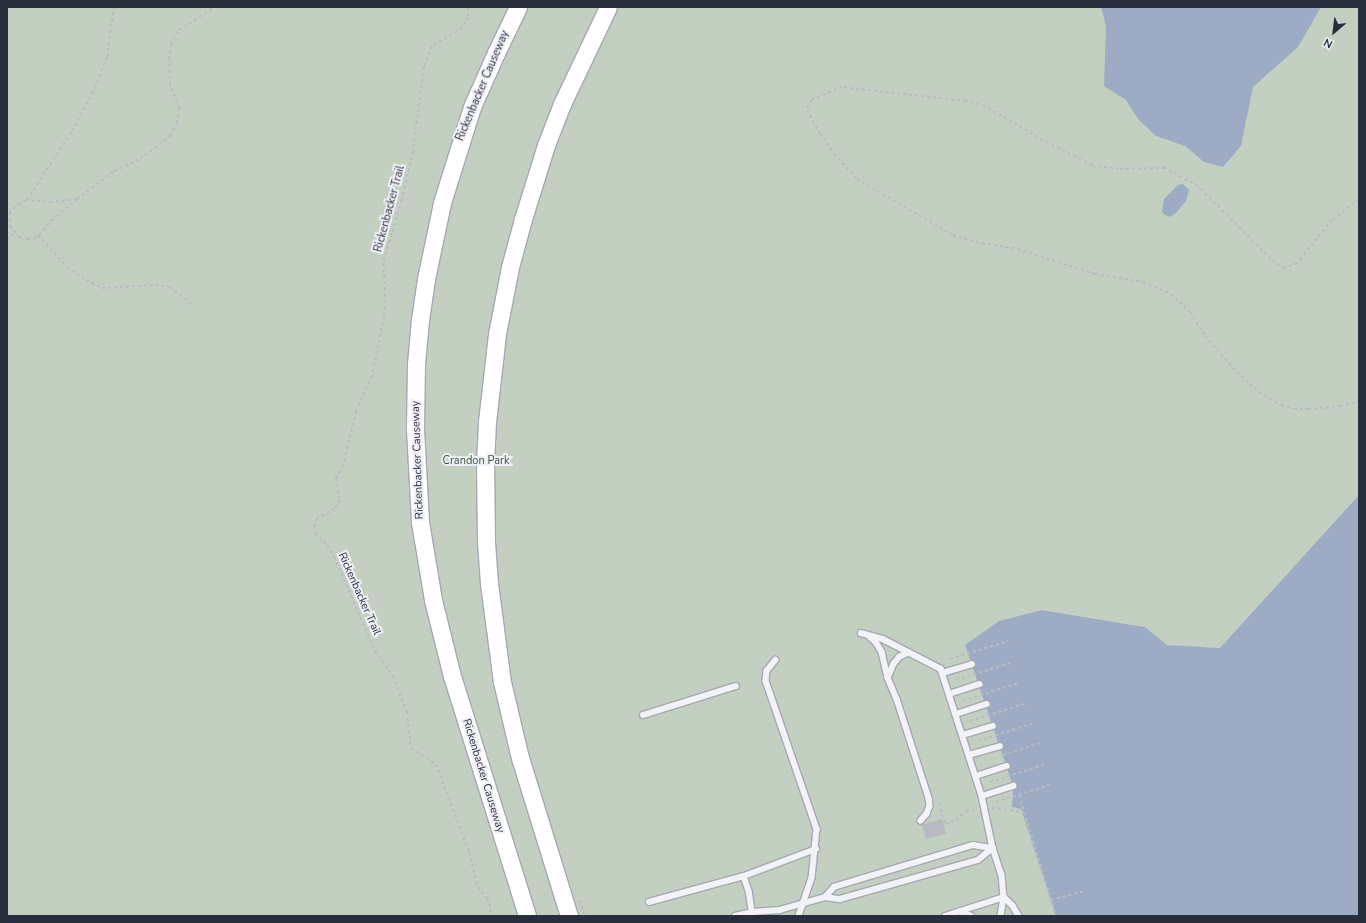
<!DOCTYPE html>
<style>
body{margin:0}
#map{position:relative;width:1366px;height:923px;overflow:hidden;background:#dfe1e7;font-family:"Nunito Sans",sans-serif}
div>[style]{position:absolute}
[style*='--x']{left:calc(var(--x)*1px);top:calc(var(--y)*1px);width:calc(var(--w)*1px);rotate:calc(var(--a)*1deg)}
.green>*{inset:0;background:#c3d0c1}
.water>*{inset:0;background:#9dacc4}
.building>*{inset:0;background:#b7bac3;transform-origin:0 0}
.path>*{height:2px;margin-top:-1px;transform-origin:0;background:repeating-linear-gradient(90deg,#b9bcc2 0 3px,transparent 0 6px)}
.roads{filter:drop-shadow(1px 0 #a5a8b1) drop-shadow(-1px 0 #a5a8b1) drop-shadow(0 1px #a5a8b1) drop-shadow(0 -1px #a5a8b1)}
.lane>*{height:5.5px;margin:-2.75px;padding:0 2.75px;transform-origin:2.75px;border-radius:2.75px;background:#f1f3f6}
.primary>*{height:17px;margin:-8.5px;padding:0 8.5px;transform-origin:8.5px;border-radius:8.5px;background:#fff}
span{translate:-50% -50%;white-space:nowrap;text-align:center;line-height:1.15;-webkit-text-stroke:4px #eef0f5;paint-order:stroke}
.street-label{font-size:11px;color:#292e3d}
.park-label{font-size:11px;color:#3b5738}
.frame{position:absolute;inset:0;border:8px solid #292e3d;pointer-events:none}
.north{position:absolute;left:1314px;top:12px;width:40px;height:40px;-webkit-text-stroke:3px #eef0f5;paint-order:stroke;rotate:208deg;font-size:11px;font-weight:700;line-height:16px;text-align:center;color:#292e3d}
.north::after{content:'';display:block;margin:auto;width:14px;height:18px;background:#292e3d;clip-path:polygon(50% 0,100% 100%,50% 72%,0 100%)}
</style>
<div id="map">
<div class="green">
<i style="clip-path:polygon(7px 7px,1359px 7px,1359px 496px,1221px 648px,1168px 646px,1145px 627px,1043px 610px,1013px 786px,1012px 807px,1022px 809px,1057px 916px,7px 916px)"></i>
</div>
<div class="water">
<i style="clip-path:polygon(1101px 7px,1321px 7px,1298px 47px,1253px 87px,1241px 146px,1223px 167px,1204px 162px,1185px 146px,1156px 136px,1138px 119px,1126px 100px,1104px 86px,1106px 26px)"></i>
<i style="clip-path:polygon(1183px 184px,1189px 190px,1186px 201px,1176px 213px,1170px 217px,1165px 215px,1162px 212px,1164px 199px,1178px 185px)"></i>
<i style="clip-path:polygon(1359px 495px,1359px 916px,1056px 916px,1021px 809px,1012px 807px,1013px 786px,965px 645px,999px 621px,1042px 610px,1145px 627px,1167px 645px,1220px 648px)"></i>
</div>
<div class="building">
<i style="left:942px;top:819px;width:15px;height:21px;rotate:74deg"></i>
</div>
<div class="path">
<i style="--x:468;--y:7;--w:10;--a:90"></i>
<i style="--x:468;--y:17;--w:13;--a:119"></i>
<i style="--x:462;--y:28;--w:35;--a:149"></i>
<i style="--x:432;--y:46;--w:22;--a:111"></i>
<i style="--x:424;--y:67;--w:85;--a:97.5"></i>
<i style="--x:413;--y:151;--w:50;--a:102.7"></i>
<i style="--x:402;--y:200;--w:66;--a:106.8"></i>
<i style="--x:383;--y:263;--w:25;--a:85"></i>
<i style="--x:385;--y:288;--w:28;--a:92"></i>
<i style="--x:384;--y:316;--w:61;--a:101.3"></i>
<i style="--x:372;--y:376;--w:38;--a:115"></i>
<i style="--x:356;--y:411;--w:56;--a:103.5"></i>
<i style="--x:343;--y:465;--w:15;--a:118"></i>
<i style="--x:336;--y:478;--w:22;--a:80"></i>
<i style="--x:340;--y:500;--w:10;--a:119"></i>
<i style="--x:335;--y:509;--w:20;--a:153"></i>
<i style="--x:317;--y:518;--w:9;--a:111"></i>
<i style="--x:314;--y:526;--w:7;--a:82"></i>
<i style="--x:315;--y:533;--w:17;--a:45"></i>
<i style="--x:327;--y:545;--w:14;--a:60"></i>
<i style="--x:334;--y:557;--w:103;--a:66.4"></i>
<i style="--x:375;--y:651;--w:31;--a:54"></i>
<i style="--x:393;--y:676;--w:39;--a:69"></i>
<i style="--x:407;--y:712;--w:36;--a:84"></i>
<i style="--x:411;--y:748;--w:30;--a:33"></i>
<i style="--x:436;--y:764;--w:94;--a:69.4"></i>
<i style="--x:469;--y:852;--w:36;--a:76"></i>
<i style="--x:478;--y:887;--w:14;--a:51"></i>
<i style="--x:487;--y:898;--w:12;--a:70"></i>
<i style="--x:491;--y:909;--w:8;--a:120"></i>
<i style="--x:77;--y:199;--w:25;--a:173"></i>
<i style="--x:52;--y:202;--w:25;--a:-175"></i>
<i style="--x:27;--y:200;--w:8;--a:157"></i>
<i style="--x:20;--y:203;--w:13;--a:138"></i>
<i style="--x:10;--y:212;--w:14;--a:90"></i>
<i style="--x:10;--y:226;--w:14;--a:51"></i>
<i style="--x:19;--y:237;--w:8;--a:14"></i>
<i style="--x:27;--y:239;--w:8;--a:0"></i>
<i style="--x:35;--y:239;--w:31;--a:-48"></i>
<i style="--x:56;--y:216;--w:27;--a:-39"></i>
<i style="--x:77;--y:199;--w:46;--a:-37.1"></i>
<i style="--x:114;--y:171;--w:29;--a:-25"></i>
<i style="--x:140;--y:159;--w:38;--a:-37"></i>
<i style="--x:170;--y:136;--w:15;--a:-62"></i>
<i style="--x:177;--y:123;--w:15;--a:-82"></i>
<i style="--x:179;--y:108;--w:25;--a:-111"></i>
<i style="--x:170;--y:85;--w:26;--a:-92"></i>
<i style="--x:169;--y:59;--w:14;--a:-82"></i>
<i style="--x:171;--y:45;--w:17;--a:-62"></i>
<i style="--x:179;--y:30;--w:43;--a:-32.6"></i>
<i style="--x:1359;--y:199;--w:34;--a:142"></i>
<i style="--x:1332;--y:220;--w:55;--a:129.1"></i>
<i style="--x:1297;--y:263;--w:14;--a:159"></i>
<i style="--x:1284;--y:268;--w:10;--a:-151"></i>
<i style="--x:1275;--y:263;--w:109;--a:-135"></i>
<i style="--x:1198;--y:186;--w:38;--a:-151"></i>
<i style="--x:1165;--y:168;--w:46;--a:178.8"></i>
<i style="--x:1119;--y:169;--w:27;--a:-172"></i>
<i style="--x:1092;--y:165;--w:49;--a:-153.4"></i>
<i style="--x:1048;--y:143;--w:73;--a:-149.6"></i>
<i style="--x:985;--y:106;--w:20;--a:-165"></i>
<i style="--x:966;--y:101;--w:125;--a:-173.6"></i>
<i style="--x:842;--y:87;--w:33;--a:157"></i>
<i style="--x:812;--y:100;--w:6;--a:129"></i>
<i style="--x:808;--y:105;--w:5;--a:101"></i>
<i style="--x:807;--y:110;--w:26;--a:61"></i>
<i style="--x:820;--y:133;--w:25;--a:56"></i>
<i style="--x:834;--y:154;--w:34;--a:47"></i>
<i style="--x:857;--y:179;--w:111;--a:30.3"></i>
<i style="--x:953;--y:235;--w:24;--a:17"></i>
<i style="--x:976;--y:242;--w:43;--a:9.5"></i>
<i style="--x:1018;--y:249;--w:81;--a:18"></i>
<i style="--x:1095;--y:274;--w:49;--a:9.5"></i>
<i style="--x:1143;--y:282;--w:30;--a:23"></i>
<i style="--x:1171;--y:294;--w:26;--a:43"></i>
<i style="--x:1190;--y:312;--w:28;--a:58"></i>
<i style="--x:1205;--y:336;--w:43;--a:48.8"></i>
<i style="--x:1233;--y:368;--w:35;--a:43"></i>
<i style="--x:1259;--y:392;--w:26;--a:31"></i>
<i style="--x:1281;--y:405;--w:14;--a:17"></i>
<i style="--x:1294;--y:409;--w:14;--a:0"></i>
<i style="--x:1308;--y:409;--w:32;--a:-5"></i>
<i style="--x:1340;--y:406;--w:20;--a:-15"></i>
<i style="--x:27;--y:200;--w:82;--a:-56.9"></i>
<i style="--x:72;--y:131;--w:49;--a:-61.9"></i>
<i style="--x:95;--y:88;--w:33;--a:-69"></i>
<i style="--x:107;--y:57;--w:50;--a:-82"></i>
<i style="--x:38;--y:235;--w:43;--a:47.8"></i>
<i style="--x:67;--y:267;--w:23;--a:34"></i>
<i style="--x:86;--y:280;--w:18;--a:27"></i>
<i style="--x:102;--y:288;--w:53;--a:-3.2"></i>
<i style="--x:155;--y:285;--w:15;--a:8"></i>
<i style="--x:170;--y:287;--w:28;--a:38"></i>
<i style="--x:7;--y:240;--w:11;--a:-49"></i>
<i style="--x:950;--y:659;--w:61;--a:-17.2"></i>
<i style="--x:956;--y:680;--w:60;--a:-17.5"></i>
<i style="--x:963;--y:701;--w:60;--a:-18.4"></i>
<i style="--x:970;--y:721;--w:60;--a:-17.5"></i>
<i style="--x:978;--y:741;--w:59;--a:-17.8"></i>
<i style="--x:1003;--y:755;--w:40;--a:-18"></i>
<i style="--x:990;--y:782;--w:59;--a:-17.8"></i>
<i style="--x:1019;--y:795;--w:127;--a:73"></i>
<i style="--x:996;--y:802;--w:59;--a:-17.8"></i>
<i style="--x:939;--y:803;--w:22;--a:74"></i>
<i style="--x:945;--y:824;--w:12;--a:-20"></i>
<i style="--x:956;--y:820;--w:13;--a:-42"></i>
<i style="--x:966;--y:811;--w:11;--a:-5"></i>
<i style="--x:992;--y:808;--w:32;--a:7"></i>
<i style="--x:580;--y:900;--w:17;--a:73"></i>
<i style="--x:1051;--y:900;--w:34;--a:-15"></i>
</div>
<div class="roads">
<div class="lane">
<i style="--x:861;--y:633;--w:23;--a:15"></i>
<i style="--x:883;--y:639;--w:65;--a:27.3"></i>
<i style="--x:941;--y:669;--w:133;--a:72.1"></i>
<i style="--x:982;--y:796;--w:53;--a:78.1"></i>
<i style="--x:993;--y:848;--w:28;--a:72"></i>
<i style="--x:1002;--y:875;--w:22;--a:85"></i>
<i style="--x:1004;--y:897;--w:19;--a:99"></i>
<i style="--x:870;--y:637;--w:8;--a:40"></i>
<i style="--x:876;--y:642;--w:12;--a:59"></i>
<i style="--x:882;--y:652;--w:26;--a:77"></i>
<i style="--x:909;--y:653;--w:10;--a:156"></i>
<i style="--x:900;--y:657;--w:9;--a:131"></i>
<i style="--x:894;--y:664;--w:15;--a:113"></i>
<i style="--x:888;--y:678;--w:23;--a:67"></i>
<i style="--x:897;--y:699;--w:104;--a:72.1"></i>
<i style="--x:929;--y:798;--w:8;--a:83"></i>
<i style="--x:930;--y:806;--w:9;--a:111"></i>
<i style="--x:927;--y:814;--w:9;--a:131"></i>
<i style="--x:776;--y:660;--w:14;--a:129"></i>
<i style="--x:767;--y:671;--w:10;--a:96"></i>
<i style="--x:766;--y:681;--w:157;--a:71"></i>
<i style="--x:817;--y:829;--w:49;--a:95.8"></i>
<i style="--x:812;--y:878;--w:40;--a:108.9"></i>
<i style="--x:943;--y:673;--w:30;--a:-17"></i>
<i style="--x:949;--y:694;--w:32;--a:-18"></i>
<i style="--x:956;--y:714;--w:32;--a:-18"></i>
<i style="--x:643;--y:715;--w:97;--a:-17.3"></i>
<i style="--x:963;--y:735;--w:31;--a:-17"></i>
<i style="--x:969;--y:755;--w:32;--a:-16"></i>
<i style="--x:976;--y:776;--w:32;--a:-18"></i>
<i style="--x:982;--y:796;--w:33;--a:-18"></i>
<i style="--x:744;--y:876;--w:16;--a:72"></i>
<i style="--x:749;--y:891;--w:25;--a:81"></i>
<i style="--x:825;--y:897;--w:13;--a:-48"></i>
<i style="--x:834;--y:887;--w:145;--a:-16.8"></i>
<i style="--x:973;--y:845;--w:20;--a:9"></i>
<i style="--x:649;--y:902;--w:98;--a:-15.3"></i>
<i style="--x:744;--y:876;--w:77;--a:-20.6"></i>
<i style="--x:960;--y:911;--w:12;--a:24"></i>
<i style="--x:735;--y:916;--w:17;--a:-13"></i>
<i style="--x:752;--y:912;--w:28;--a:-4"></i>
<i style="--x:780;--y:910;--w:47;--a:-16.1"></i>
<i style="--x:825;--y:897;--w:15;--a:8"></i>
<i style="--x:840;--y:899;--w:143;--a:-15.8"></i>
<i style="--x:978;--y:860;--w:19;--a:-39"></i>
<i style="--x:945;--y:916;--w:62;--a:-17.9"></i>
<i style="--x:1004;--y:897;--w:13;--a:45"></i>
<i style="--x:1013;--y:906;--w:12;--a:59"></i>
</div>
<div class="primary">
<i style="--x:518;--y:7;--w:51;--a:115.6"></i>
<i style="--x:496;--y:53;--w:59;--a:114"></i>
<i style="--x:472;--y:107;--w:101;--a:107.4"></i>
<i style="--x:442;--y:203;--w:78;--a:101.9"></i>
<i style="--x:426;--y:279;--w:41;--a:98.3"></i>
<i style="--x:420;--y:320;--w:44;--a:95.2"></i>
<i style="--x:416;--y:364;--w:65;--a:90.9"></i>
<i style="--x:415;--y:429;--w:93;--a:86.9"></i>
<i style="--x:420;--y:522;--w:79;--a:80.5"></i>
<i style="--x:433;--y:600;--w:78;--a:76"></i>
<i style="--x:452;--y:676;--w:251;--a:72.6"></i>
<i style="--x:569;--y:916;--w:165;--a:-107.2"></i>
<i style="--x:520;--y:758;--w:78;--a:-103.3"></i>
<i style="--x:502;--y:682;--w:100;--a:-97.5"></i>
<i style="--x:489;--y:583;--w:41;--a:-94.2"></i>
<i style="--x:486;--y:542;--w:80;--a:-90.7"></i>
<i style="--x:485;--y:462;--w:40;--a:-87.1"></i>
<i style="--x:487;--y:422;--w:89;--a:-83.5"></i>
<i style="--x:497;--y:334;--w:68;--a:-79"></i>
<i style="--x:510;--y:267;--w:50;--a:-74.8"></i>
<i style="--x:523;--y:219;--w:77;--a:-72.7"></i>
<i style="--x:546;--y:145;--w:44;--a:-68.7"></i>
<i style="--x:562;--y:104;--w:107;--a:-64.6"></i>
</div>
</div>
<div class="street-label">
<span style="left:483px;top:86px;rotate:-67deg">Rickenbacker Causeway</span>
<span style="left:390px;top:209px;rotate:-75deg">Rickenbacker Trail</span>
<span style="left:418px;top:460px;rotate:-92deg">Rickenbacker Causeway</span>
<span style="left:359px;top:594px;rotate:66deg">Rickenbacker Trail</span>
<span style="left:483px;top:776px;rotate:73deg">Rickenbacker Causeway</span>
</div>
<div class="park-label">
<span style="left:476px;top:461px">Crandon Park</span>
</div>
<div class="frame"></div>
<div class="north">N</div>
</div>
